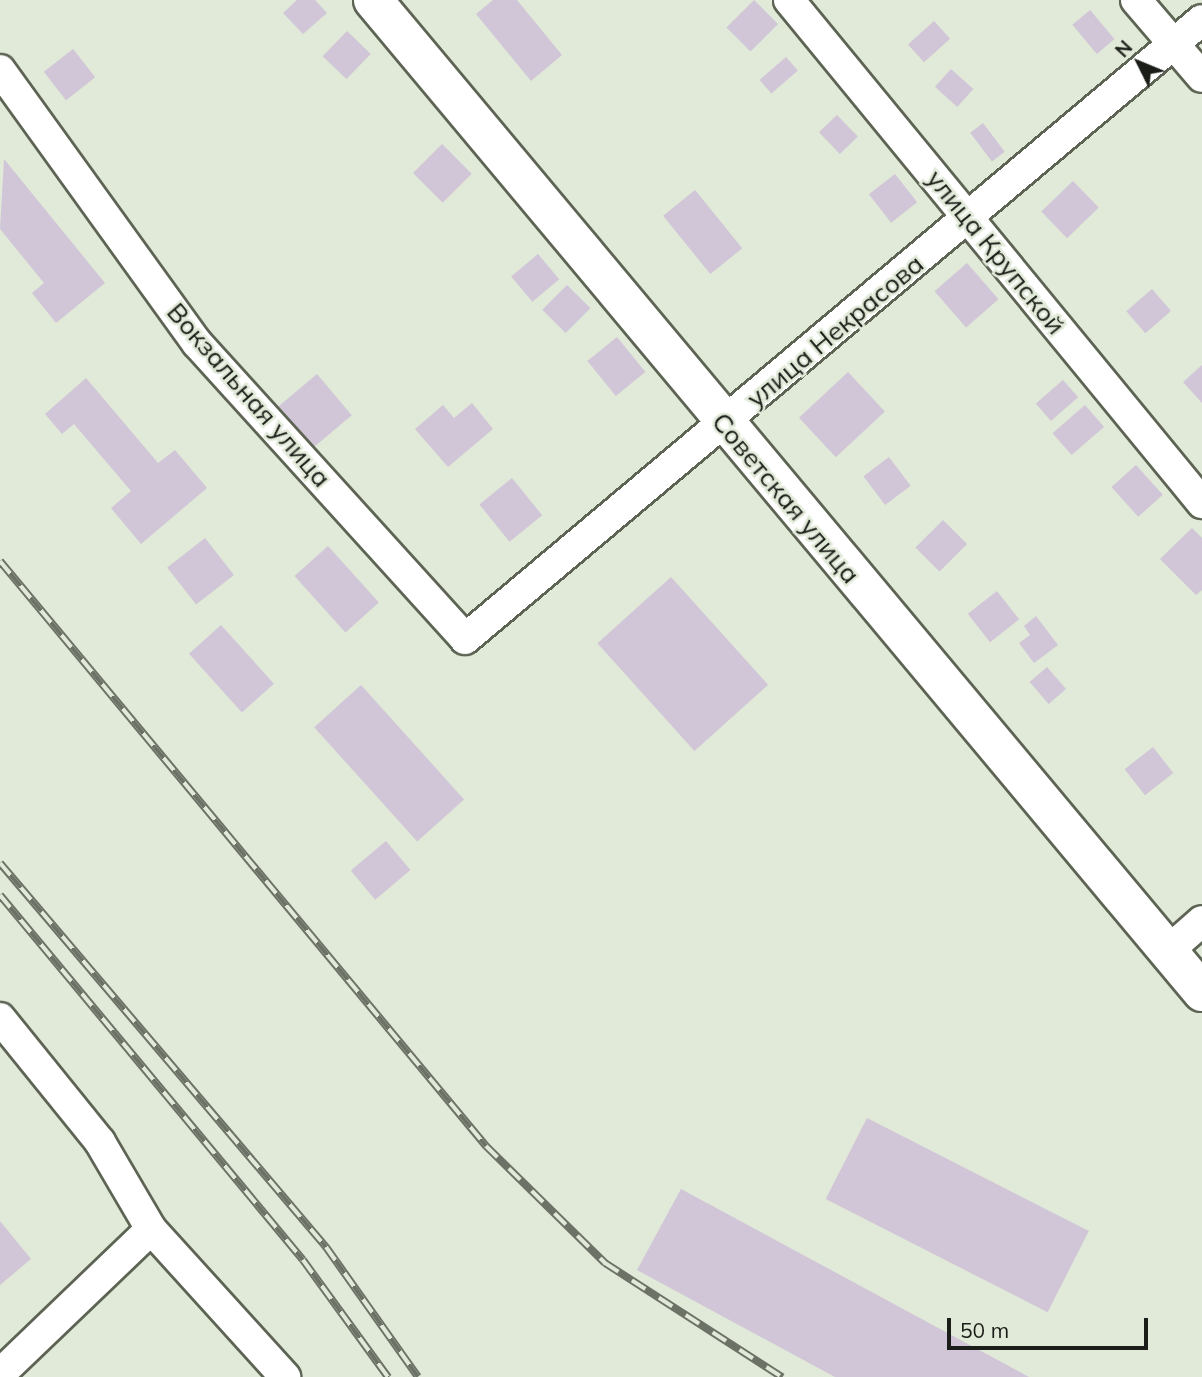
<!DOCTYPE html>
<meta charset="utf-8">
<style>
body{margin:0}
#map{position:relative;width:1202px;height:1377px;overflow:hidden;background:#e1e9d8;font-family:Mulish,sans-serif}
div>[style]{position:absolute}
[style*='--x']{left:calc(var(--x)*1px);top:calc(var(--y)*1px);width:calc(var(--w)*1px);rotate:calc(var(--a)*1deg)}
.building>*{inset:0;background:#d0c6d7;transform-origin:0 0}
.roads{filter:drop-shadow(2px 0 #5d6454) drop-shadow(-2px 0 #5d6454) drop-shadow(0 2px #5d6454) drop-shadow(0 -2px #5d6454)}
.minor>*{height:30px;margin:-15px;padding:0 15px;transform-origin:15px;border-radius:15px;background:#fff}
.secondary>*{height:38px;margin:-19px;padding:0 19px;transform-origin:19px;border-radius:19px;background:#fff}
.rail>*{height:8px;margin-top:-4px;transform-origin:0;background:repeating-linear-gradient(90deg,#e1e9d8 0 16px,#6d7267 0 32px);box-sizing:border-box;border-block:2px solid #6d7267}
span{translate:-50% -50%;white-space:nowrap;text-align:center;line-height:1.15;-webkit-text-stroke:5px #e1e9d8;paint-order:stroke}
.street-label{font-size:26px;color:#1b1e18}
.north{position:absolute;left:1104px;top:28px;width:70px;height:70px;-webkit-text-stroke:5px #e1e9d8;paint-order:stroke;rotate:313deg;font-size:19px;font-weight:700;line-height:28px;text-align:center;color:#1b1e18}
.north::after{content:'';display:block;margin:auto;width:24px;height:32px;background:#1b1e18;clip-path:polygon(50% 0,100% 100%,50% 72%,0 100%)}
.scale{position:absolute;left:947px;top:1318px;width:201px;height:32px;box-sizing:border-box;border:4px solid #1b1e18;border-top:0;padding-left:9px;font-size:21px;line-height:24px;white-space:nowrap;color:#1b1e18;-webkit-text-stroke:5px #e1e9d8;paint-order:stroke}
</style>
<div id="map">
<div class="building">
<i style="clip-path:polygon(297px 0,315px 0,327px 13px,303px 34px,283px 13px)"></i>
<i style="clip-path:polygon(493px 0,517px 0,562px 55px,531px 81px,476px 14px)"></i>
<i style="left:754px;top:0;width:34px;height:39px;rotate:45deg"></i>
<i style="left:1090px;top:10px;width:38px;height:23px;rotate:50deg"></i>
<i style="left:934px;top:21px;width:24px;height:35px;rotate:48deg"></i>
<i style="left:347px;top:31px;width:33px;height:35px;rotate:44deg"></i>
<i style="left:73px;top:49px;width:36px;height:37px;rotate:52deg"></i>
<i style="left:786px;top:57px;width:18px;height:35px;rotate:49deg"></i>
<i style="left:951px;top:69px;width:30px;height:24px;rotate:42deg"></i>
<i style="left:837px;top:115px;width:30px;height:25px;rotate:46deg"></i>
<i style="left:983px;top:123px;width:36px;height:16px;rotate:53deg"></i>
<i style="left:442px;top:144px;width:42px;height:41px;rotate:45deg"></i>
<i style="clip-path:polygon(4px 159px,105px 283px,56px 323px,32px 293px,44px 283px,0 229px)"></i>
<i style="left:895px;top:174px;width:36px;height:33px;rotate:52deg"></i>
<i style="left:1073px;top:181px;width:37px;height:44px;rotate:46deg"></i>
<i style="left:695px;top:190px;width:75px;height:41px;rotate:51deg"></i>
<i style="left:538px;top:254px;width:33px;height:35px;rotate:50deg"></i>
<i style="left:967px;top:263px;width:48px;height:43px;rotate:49deg"></i>
<i style="left:567px;top:285px;width:33px;height:35px;rotate:45deg"></i>
<i style="left:1152px;top:289px;width:29px;height:34px;rotate:49deg"></i>
<i style="left:617px;top:337px;width:45px;height:38px;rotate:51deg"></i>
<i style="clip-path:polygon(1202px 365px,1202px 403px,1183px 382px)"></i>
<i style="left:848px;top:372px;width:54px;height:67px;rotate:47deg"></i>
<i style="left:317px;top:374px;width:54px;height:50px;rotate:50deg"></i>
<i style="clip-path:polygon(86px 378px,158px 463px,175px 450px,207px 488px,141px 544px,111px 508px,131px 491px,74px 424px,62px 434px,45px 414px)"></i>
<i style="left:1063px;top:380px;width:23px;height:36px;rotate:49deg"></i>
<i style="clip-path:polygon(472px 403px,493px 429px,448px 467px,415px 429px,443px 405px,454px 418px)"></i>
<i style="left:1085px;top:405px;width:29px;height:43px;rotate:49deg"></i>
<i style="left:889px;top:457px;width:36px;height:32px;rotate:53deg"></i>
<i style="left:1136px;top:465px;width:40px;height:33px;rotate:48deg"></i>
<i style="left:512px;top:478px;width:48px;height:42px;rotate:51deg"></i>
<i style="left:943px;top:520px;width:34px;height:39px;rotate:45deg"></i>
<i style="clip-path:polygon(1192px 528px,1202px 538px,1202px 590px,1196px 595px,1160px 559px)"></i>
<i style="left:205px;top:538px;width:47px;height:48px;rotate:52deg"></i>
<i style="left:328px;top:546px;width:76px;height:45px;rotate:48deg"></i>
<i style="left:671px;top:577px;width:145px;height:99px;rotate:48deg"></i>
<i style="left:997px;top:591px;width:36px;height:37px;rotate:52deg"></i>
<i style="clip-path:polygon(1036px 616px,1058px 645px,1034px 663px,1019px 643px,1030px 635px,1024px 626px)"></i>
<i style="left:221px;top:625px;width:79px;height:43px;rotate:48deg"></i>
<i style="left:1047px;top:667px;width:29px;height:23px;rotate:49deg"></i>
<i style="left:361px;top:685px;width:154px;height:63px;rotate:48deg"></i>
<i style="left:1153px;top:747px;width:33px;height:36px;rotate:52deg"></i>
<i style="left:386px;top:841px;width:38px;height:46px;rotate:50deg"></i>
<i style="left:867px;top:1118px;width:249px;height:91px;rotate:27deg"></i>
<i style="clip-path:polygon(681px 1189px,1029px 1377px,835px 1377px,637px 1270px)"></i>
<i style="clip-path:polygon(0 1221px,31px 1259px,0 1285px)"></i>
</div>
<div class="roads">
<div class="minor">
<i style="--x:789;--y:0;--w:651;--a:50.61"></i>
<i style="--x:1136;--y:0;--w:101;--a:49.4"></i>
<i style="--x:0;--y:70;--w:337;--a:54.2"></i>
<i style="--x:197;--y:343;--w:399;--a:47.8"></i>
<i style="--x:465;--y:639;--w:962;--a:-40.03"></i>
<i style="--x:1168;--y:951;--w:45;--a:-41.4"></i>
<i style="--x:0;--y:1018;--w:159;--a:51.1"></i>
<i style="--x:100;--y:1142;--w:101;--a:59.6"></i>
<i style="--x:151;--y:1229;--w:200;--a:47.8"></i>
<i style="--x:0;--y:1374;--w:209;--a:-43.8"></i>
</div>
<div class="secondary">
<i style="--x:373;--y:0;--w:1293;--a:50.11"></i>
</div>
</div>
<div class="rail">
<i style="--x:0;--y:561;--w:761;--a:50.28"></i>
<i style="--x:486;--y:1146;--w:167;--a:44.5"></i>
<i style="--x:605;--y:1263;--w:211;--a:32.8"></i>
<i style="--x:0;--y:863;--w:504;--a:49.67"></i>
<i style="--x:326;--y:1247;--w:159;--a:54.7"></i>
<i style="--x:0;--y:895;--w:474;--a:50.3"></i>
<i style="--x:303;--y:1260;--w:145;--a:54"></i>
</div>
<div class="street-label">
<span style="left:996px;top:252px;rotate:51deg">улица Крупской</span>
<span style="left:835px;top:331px;rotate:-40deg">улица Некрасова</span>
<span style="left:249px;top:395px;rotate:49deg">Вокзальная улица</span>
<span style="left:786px;top:498px;rotate:50deg">Советская улица</span>
</div>
<div class="north">N</div>
<div class="scale">50 m</div>
</div>
